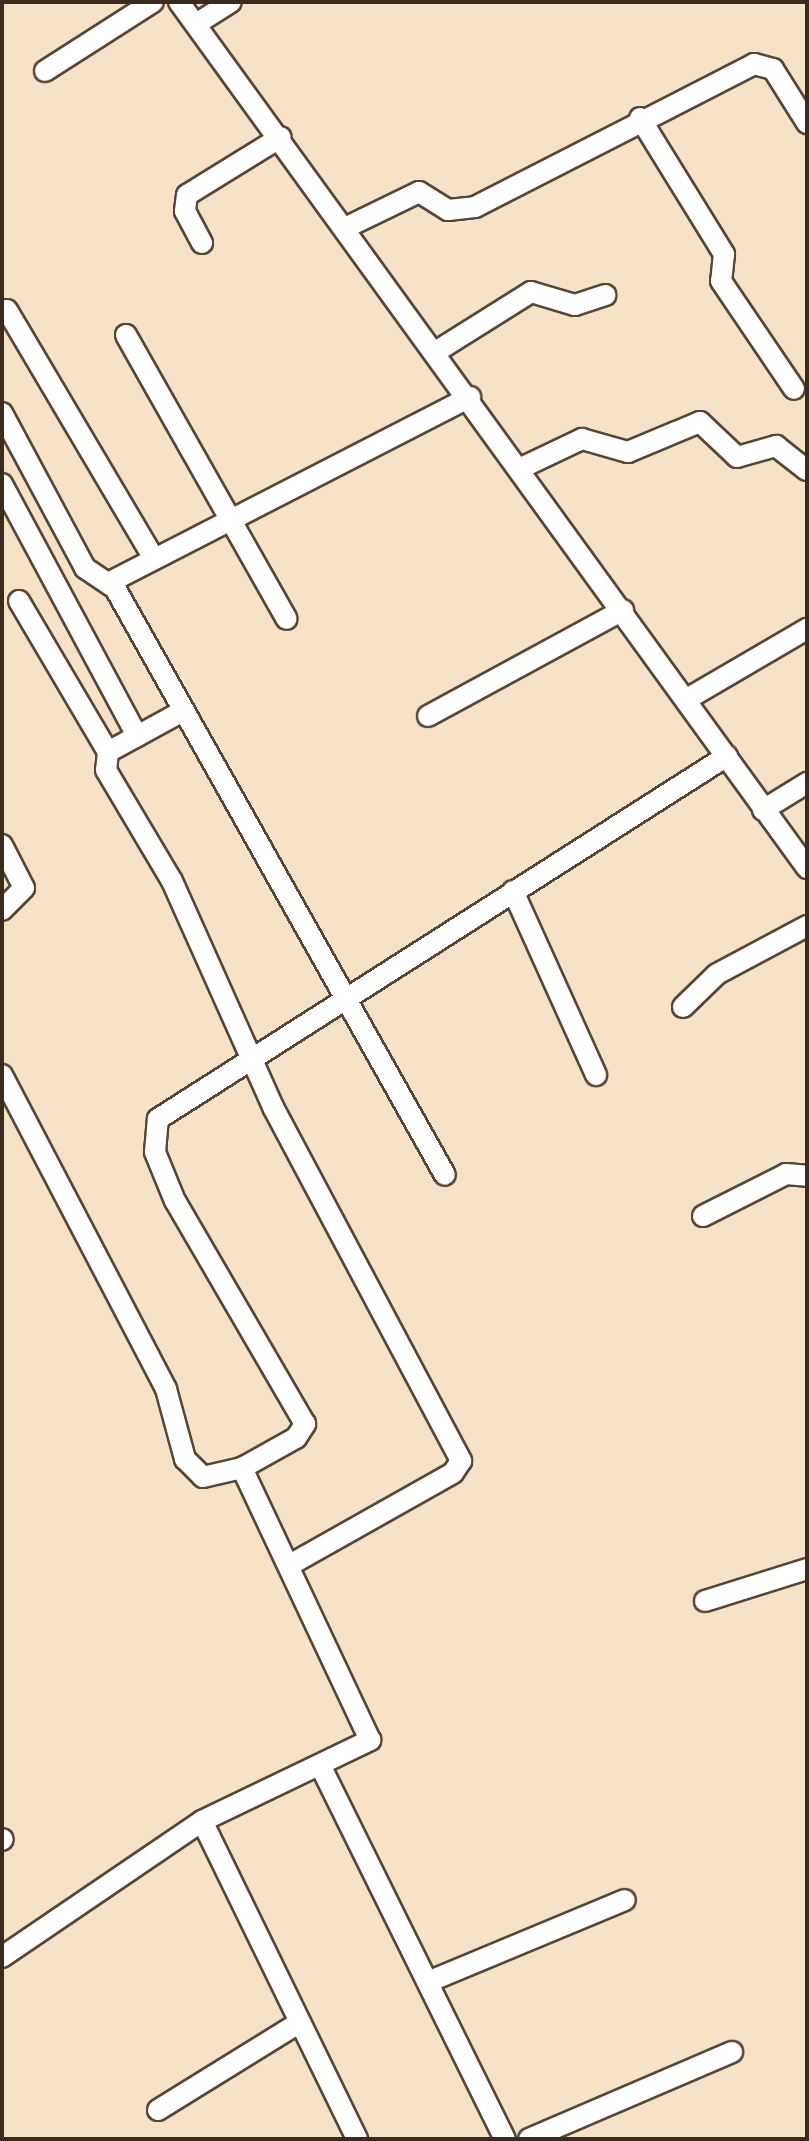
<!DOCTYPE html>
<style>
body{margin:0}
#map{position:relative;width:809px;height:2141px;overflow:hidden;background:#f6e2c7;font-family:"Indie Flower",sans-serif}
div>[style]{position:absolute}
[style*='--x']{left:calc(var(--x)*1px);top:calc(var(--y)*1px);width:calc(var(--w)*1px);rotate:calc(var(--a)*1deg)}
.roads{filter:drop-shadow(2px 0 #574637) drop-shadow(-2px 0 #574637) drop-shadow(0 2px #574637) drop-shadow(0 -2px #574637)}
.minor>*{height:20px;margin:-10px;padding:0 10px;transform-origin:10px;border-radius:10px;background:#fff}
span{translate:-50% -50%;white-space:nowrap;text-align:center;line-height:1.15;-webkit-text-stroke:7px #fcf5e5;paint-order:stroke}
.frame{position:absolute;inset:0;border:4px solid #3b2a1e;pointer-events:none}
</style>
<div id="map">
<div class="roads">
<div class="minor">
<i style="--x:179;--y:2;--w:1070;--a:54.05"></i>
<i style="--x:196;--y:24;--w:41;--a:-32.2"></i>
<i style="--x:45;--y:71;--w:128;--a:-32.6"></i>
<i style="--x:640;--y:118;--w:160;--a:58.3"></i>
<i style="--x:724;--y:254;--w:27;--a:96"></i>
<i style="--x:721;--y:281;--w:130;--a:55.9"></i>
<i style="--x:347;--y:227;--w:80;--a:-25.9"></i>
<i style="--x:419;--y:192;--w:34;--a:32"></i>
<i style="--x:448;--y:210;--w:27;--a:-6"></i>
<i style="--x:475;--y:207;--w:314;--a:-27.1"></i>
<i style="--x:754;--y:64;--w:20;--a:15"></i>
<i style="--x:773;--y:69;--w:64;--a:57.8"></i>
<i style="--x:202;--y:243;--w:36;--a:-118"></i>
<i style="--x:185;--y:211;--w:16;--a:-83"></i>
<i style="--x:187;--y:195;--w:110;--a:-31.7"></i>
<i style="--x:7;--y:310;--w:285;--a:59.4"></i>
<i style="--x:126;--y:335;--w:326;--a:60.5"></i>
<i style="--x:437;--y:351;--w:111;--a:-32.1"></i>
<i style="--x:531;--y:292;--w:46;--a:16.5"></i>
<i style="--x:575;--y:305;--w:32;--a:-18"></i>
<i style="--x:2;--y:413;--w:176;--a:61.8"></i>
<i style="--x:85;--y:568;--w:36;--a:34"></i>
<i style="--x:115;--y:588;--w:673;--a:60.66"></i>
<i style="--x:521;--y:468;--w:68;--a:-25.4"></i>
<i style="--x:582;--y:439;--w:48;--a:15.8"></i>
<i style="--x:628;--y:452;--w:78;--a:-22.6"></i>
<i style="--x:700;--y:422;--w:51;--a:43.4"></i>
<i style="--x:737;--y:457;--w:41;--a:-15.8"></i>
<i style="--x:776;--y:446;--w:39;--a:38"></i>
<i style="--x:2;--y:484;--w:286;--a:61.8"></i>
<i style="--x:110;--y:582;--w:405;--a:-27.2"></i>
<i style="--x:19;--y:601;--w:175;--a:59.5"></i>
<i style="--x:108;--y:752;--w:18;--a:96"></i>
<i style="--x:106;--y:770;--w:129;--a:59.3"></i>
<i style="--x:172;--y:881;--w:248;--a:65.9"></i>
<i style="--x:273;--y:1107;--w:401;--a:62"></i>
<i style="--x:461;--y:1461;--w:14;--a:124"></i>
<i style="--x:453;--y:1473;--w:187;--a:150.6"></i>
<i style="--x:687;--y:699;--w:139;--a:-30.3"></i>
<i style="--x:428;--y:716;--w:222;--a:-28.5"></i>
<i style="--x:108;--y:752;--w:85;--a:-28.7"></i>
<i style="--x:763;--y:810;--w:52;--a:-31.5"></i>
<i style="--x:2;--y:845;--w:48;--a:62.9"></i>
<i style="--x:24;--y:888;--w:31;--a:135"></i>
<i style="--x:513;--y:891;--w:202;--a:65.7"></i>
<i style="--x:683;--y:1007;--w:47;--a:-44.1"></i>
<i style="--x:717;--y:974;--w:102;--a:-28.1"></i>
<i style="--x:2;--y:1075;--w:354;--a:62.4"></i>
<i style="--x:166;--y:1389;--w:73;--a:74.8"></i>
<i style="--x:185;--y:1459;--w:25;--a:45"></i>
<i style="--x:203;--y:1477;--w:40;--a:-13"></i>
<i style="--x:242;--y:1468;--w:62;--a:-29.1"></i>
<i style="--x:296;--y:1438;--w:17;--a:-57"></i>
<i style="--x:305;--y:1424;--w:258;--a:-120.2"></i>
<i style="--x:175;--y:1201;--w:53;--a:-112.2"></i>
<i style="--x:155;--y:1152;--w:33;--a:-85"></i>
<i style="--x:158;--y:1119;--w:675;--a:-32.54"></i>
<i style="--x:703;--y:1216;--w:93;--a:-26.8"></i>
<i style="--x:786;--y:1174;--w:21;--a:5"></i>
<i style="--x:705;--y:1601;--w:107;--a:-17.4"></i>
<i style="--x:321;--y:1767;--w:415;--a:63.7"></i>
<i style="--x:202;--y:1821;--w:354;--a:64"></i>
<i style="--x:2;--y:1840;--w:1;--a:-45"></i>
<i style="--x:2;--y:1957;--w:242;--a:-34.2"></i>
<i style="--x:202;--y:1821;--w:187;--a:-25.7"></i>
<i style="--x:370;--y:1740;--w:301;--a:-115.2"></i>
<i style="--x:428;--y:1982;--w:213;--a:-22.6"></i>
<i style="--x:158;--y:2110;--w:163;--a:-31.7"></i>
<i style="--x:529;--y:2139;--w:221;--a:-23.2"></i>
</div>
</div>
<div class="frame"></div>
</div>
